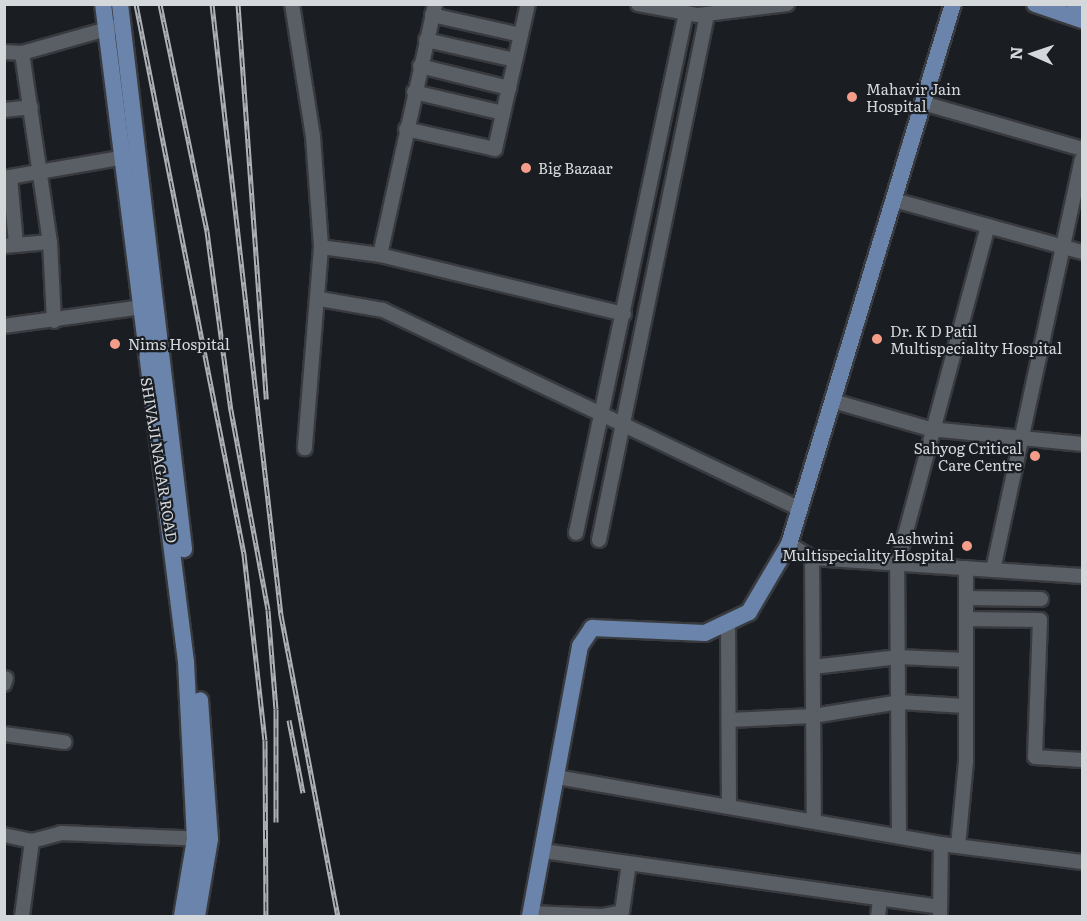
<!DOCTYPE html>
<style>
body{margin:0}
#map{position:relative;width:1087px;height:921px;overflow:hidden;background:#1a1e23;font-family:Literata,serif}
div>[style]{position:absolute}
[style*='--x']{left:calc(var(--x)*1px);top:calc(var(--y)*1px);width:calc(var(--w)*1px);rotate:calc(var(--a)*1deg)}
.roads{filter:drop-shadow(2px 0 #383a3e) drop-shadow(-2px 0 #383a3e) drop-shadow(0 2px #383a3e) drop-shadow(0 -2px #383a3e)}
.minor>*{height:14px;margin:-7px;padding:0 7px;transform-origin:7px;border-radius:7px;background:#5a5e65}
.major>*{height:16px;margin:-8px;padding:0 8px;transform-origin:8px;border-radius:8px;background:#6a84ab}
.rail>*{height:5px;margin-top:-2.5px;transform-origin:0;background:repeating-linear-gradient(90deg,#1a1e23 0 9px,#aeb1b5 0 18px);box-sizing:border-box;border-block:2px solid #aeb1b5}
.dots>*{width:16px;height:16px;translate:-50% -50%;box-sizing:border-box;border:3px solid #1a1e23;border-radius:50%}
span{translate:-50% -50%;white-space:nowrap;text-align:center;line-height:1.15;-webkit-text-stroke:4.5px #1a1e23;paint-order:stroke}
.poi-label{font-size:15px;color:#d5d8db}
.left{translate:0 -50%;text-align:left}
.right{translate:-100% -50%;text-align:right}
.street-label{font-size:15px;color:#d5d8db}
.frame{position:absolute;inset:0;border:6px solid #d5d8db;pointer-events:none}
.north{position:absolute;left:1003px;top:24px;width:60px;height:60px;-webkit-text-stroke:4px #1a1e23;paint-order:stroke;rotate:273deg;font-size:16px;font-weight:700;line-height:24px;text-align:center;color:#d5d8db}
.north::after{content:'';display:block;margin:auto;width:21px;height:27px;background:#d5d8db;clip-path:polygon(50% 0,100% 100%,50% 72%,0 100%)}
</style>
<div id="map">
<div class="roads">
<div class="minor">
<i style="--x:292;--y:4;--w:135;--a:81"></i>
<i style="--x:313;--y:137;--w:110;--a:85.8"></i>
<i style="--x:321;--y:247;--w:202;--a:94.6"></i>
<i style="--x:638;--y:4;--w:61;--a:10.4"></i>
<i style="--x:698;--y:15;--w:90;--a:-7"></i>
<i style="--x:432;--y:15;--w:91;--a:12.7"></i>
<i style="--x:426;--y:40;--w:91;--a:12.7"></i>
<i style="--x:4;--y:52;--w:18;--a:3"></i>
<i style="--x:22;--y:53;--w:96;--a:-15.8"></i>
<i style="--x:22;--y:53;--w:191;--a:81.6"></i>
<i style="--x:50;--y:242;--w:79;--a:87.1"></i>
<i style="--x:420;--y:66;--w:92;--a:13.9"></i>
<i style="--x:414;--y:92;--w:91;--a:13.3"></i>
<i style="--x:923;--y:103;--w:166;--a:16.1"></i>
<i style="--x:4;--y:110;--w:27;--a:-6"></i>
<i style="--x:406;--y:129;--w:91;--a:12.7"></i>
<i style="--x:495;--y:149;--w:149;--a:-77.2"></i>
<i style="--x:10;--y:177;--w:67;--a:84.9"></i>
<i style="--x:4;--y:178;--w:130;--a:-9.8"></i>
<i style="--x:894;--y:200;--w:195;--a:15.5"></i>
<i style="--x:4;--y:246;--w:46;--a:-5"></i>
<i style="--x:321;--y:247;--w:60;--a:7.7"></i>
<i style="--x:380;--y:255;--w:257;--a:-77.6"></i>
<i style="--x:380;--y:255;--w:251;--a:13.6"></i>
<i style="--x:320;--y:299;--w:64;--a:9.9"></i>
<i style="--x:383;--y:310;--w:462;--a:25.5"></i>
<i style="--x:4;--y:326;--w:147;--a:-7.8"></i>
<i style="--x:833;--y:401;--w:101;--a:16.1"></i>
<i style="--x:930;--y:429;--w:153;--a:5.6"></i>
<i style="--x:576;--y:533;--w:532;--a:-78.06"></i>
<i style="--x:599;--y:540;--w:536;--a:-78.38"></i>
<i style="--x:789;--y:544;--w:27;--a:31"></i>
<i style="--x:812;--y:558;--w:271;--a:3.8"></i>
<i style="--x:812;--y:558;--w:262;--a:89.6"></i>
<i style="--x:993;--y:570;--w:420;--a:-77.8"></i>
<i style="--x:966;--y:598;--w:75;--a:0.8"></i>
<i style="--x:966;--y:619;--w:74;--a:0.8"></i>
<i style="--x:1040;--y:620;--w:137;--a:92.1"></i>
<i style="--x:1035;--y:757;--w:47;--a:3.7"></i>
<i style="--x:728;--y:622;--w:183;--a:89.7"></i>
<i style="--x:813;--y:667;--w:86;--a:-6.7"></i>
<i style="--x:898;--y:657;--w:68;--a:2.5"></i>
<i style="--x:4;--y:684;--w:6;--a:-72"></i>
<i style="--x:730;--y:720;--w:83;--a:-2.8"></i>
<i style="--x:813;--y:716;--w:87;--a:-9.2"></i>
<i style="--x:899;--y:702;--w:66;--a:3.5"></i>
<i style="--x:4;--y:734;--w:61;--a:7.6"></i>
<i style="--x:557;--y:777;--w:390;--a:9.9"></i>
<i style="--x:941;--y:844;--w:142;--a:7.3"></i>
<i style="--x:4;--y:835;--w:29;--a:12"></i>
<i style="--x:32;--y:841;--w:30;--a:-15"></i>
<i style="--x:61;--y:833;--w:144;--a:2.4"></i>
<i style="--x:899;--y:836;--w:271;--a:-90.4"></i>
<i style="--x:897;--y:565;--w:351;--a:-75"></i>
<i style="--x:958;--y:846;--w:84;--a:-84.6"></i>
<i style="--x:966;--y:762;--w:194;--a:-90"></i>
<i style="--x:543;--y:851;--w:401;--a:8"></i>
<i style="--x:531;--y:913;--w:71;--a:2.4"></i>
<i style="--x:940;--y:914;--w:70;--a:-89.2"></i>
<i style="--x:22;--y:916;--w:76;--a:-82.4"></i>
<i style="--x:602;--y:916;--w:20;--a:-11"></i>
<i style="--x:622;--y:912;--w:49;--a:-81.9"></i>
<i style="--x:878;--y:916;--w:17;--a:-83"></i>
</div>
<div class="major">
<i style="--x:103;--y:4;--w:663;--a:82.81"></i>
<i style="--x:186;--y:662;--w:177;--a:87.1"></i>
<i style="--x:195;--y:839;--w:78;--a:99.6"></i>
<i style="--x:120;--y:4;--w:549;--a:83.3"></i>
<i style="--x:1035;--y:4;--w:50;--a:18.8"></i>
<i style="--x:1075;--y:4;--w:8;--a:23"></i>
<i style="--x:197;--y:916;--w:78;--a:-80.4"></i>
<i style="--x:210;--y:839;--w:139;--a:-94.1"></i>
<i style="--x:530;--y:916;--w:275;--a:-79.5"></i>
<i style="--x:580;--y:646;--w:22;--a:-56"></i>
<i style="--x:592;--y:628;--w:113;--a:2.5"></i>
<i style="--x:705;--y:633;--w:49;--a:-25.5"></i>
<i style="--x:749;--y:612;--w:79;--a:-59.5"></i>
<i style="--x:789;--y:544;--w:564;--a:-73.11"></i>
</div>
</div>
<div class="rail">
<i style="--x:136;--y:4;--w:561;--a:78.89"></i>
<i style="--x:244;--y:554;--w:187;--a:83.6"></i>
<i style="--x:265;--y:740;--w:176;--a:89.7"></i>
<i style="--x:160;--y:4;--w:232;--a:78.3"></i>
<i style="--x:207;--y:231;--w:181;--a:82.4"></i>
<i style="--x:231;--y:410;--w:203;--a:79.5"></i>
<i style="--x:268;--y:610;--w:99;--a:85.4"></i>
<i style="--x:276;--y:709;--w:113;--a:90"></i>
<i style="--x:212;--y:4;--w:615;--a:83.56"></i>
<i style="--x:281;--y:615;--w:306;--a:79.3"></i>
<i style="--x:238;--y:4;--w:396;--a:85.9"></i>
<i style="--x:289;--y:720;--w:74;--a:79.1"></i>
</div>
<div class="dots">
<i style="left:852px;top:97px;background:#f49e8a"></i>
<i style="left:526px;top:168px;background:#f49e8a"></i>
<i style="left:877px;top:339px;background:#f49e8a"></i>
<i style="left:115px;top:344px;background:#f49e8a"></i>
<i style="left:1035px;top:456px;background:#f49e8a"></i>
<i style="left:967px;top:546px;background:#f49e8a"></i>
</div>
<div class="poi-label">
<span class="left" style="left:866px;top:97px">Mahavir Jain<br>Hospital</span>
<span class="left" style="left:538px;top:168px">Big Bazaar</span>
<span class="left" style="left:890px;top:339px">Dr. K D Patil<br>Multispeciality Hospital</span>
<span class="left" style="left:128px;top:344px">Nims Hospital</span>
<span class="right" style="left:1022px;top:456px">Sahyog Critical<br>Care Centre</span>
<span class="right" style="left:954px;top:546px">Aashwini<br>Multispeciality Hospital</span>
</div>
<div class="street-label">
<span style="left:160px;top:460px;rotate:81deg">SHIVAJI NAGAR ROAD</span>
</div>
<div class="frame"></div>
<div class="north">N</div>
</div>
